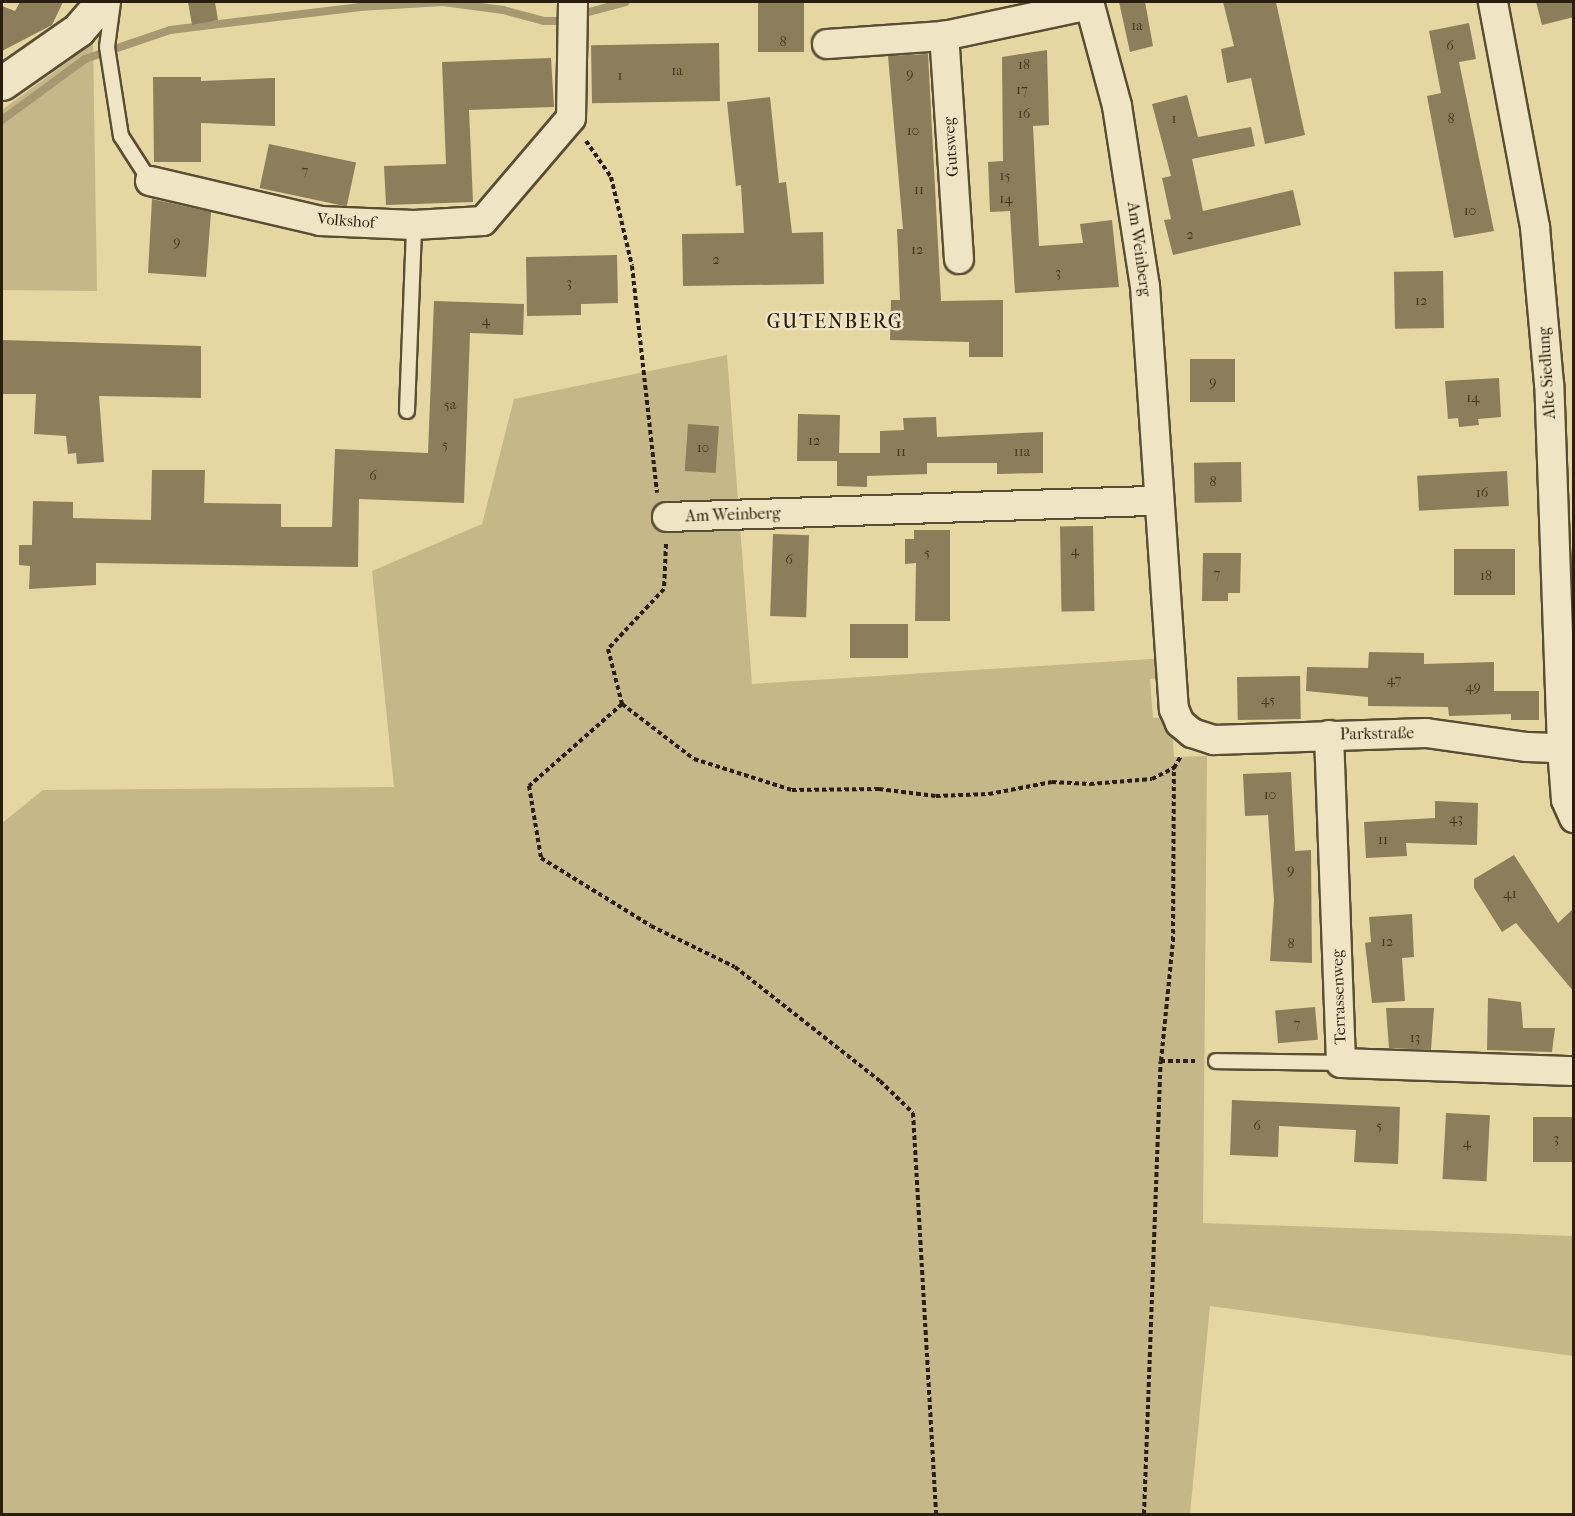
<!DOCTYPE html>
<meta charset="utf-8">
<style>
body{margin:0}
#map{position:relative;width:1575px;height:1516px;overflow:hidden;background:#e6d6a2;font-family:"IM FELL French Canon",serif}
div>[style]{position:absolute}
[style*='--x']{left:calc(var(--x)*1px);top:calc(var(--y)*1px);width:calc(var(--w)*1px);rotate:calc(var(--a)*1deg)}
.green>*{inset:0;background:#c6b789}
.stream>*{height:8px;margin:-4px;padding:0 4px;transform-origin:4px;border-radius:4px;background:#a69870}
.building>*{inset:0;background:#8c7e5b;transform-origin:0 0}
.path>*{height:4px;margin-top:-2px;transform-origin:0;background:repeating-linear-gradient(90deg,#2a1f0f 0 4.5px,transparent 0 7.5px)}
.roads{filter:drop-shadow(2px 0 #594d34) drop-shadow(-2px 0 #594d34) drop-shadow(0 2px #594d34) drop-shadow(0 -2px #594d34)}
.lane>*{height:14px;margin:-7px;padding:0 7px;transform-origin:7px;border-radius:7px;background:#efe4c3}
.street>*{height:28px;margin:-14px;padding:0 14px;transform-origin:14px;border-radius:14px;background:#efe4c3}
.secondary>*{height:33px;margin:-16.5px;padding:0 16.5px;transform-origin:16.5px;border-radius:16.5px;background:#efe4c3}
span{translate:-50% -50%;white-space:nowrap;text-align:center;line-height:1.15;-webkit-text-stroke:5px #efe4c3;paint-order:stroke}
.number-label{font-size:14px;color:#423722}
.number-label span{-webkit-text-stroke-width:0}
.street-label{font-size:16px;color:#2a1f0f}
.quarter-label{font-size:20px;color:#2a1f0f;letter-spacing:1.5px}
.frame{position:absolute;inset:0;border:3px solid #2a1f0f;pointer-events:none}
</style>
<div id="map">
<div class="green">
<i style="clip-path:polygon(93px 43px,97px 291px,2px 290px,2px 110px)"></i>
<i style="clip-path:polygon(727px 355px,752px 684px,1166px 658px,1168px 677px,1150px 679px,1153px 718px,1171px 717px,1174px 757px,1207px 756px,1203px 1223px,1573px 1236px,1573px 1356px,1210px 1306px,1190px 1514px,2px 1514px,2px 823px,43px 790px,394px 787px,372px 571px,482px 524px,514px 399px)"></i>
</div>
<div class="stream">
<i style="--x:585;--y:13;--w:42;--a:-15"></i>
<i style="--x:2;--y:120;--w:103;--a:-36.3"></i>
<i style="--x:85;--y:59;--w:90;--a:-18.8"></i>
<i style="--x:170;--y:30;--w:190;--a:-6.9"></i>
<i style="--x:359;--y:7;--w:84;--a:-3.4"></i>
<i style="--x:443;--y:2;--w:61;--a:7.6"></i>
<i style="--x:503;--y:10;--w:42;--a:15"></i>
<i style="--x:544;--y:21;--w:14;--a:0"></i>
</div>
<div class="building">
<i style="clip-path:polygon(20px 2px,63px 2px,52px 25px,2px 51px,2px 6px,15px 11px)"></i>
<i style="clip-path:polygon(188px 2px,215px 2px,218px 20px,192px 25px)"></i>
<i style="left:758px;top:2px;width:46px;height:50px"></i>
<i style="clip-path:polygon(1119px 2px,1145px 2px,1153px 46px,1130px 52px)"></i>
<i style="clip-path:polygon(1223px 2px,1276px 2px,1305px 135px,1265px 144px,1251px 78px,1227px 83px,1221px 49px,1234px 46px)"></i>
<i style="clip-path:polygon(1536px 2px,1574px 2px,1574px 17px,1542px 25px)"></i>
<i style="clip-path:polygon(1469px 23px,1476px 59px,1459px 62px,1494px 231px,1454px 238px,1427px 96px,1441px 93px,1429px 31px)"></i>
<i style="left:719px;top:43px;width:58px;height:128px;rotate:89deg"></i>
<i style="clip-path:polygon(1047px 50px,1049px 125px,1033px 126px,1039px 246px,1083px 243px,1080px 224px,1112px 220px,1119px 287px,1015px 293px,1010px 211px,990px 212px,988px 162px,1003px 161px,1002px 57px)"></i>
<i style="clip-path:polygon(928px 54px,941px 301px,1003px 300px,1003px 357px,969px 357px,969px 342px,890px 340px,891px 300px,900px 300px,897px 229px,903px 229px,888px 56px)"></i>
<i style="clip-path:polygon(551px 58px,554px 107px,469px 110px,473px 202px,386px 205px,384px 166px,446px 164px,442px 62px)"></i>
<i style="clip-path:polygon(153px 77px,201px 77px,201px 81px,275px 78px,275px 126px,201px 123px,201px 162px,154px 162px)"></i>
<i style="clip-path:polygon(1187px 95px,1198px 137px,1251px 127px,1255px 146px,1192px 159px,1203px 211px,1293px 190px,1301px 225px,1173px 255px,1164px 220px,1171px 219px,1162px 178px,1171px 176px,1152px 104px)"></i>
<i style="clip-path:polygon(770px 97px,779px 183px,786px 182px,792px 233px,823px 232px,824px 284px,683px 286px,682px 234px,744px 233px,741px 185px,736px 186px,727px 102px)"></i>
<i style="left:269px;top:144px;width:89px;height:45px;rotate:12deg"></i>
<i style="clip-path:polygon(152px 199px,211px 212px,206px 277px,148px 273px)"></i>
<i style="clip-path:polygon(617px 255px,618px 303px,581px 304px,581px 315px,527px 316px,526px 257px)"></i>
<i style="left:1443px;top:271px;width:57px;height:49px;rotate:89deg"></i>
<i style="clip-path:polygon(434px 301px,524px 304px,523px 335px,470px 333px,464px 503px,359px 499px,358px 567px,96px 563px,96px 585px,29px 589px,30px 566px,19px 565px,19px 545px,32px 545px,33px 501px,73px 502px,73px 518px,151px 520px,152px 470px,205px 470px,204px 503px,281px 504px,281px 527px,332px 527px,335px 449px,428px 453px)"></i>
<i style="clip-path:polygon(2px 340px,201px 346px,201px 398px,99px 396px,104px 462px,77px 464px,76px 453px,68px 454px,66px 436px,34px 434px,36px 394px,2px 394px)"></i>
<i style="left:1190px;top:359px;width:45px;height:43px"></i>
<i style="clip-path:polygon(1499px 378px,1501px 417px,1478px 419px,1479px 425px,1459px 427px,1458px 418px,1448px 419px,1445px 381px)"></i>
<i style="clip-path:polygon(798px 414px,840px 415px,839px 453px,880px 453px,880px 431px,904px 430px,903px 418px,936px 417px,937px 437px,1043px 432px,1043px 473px,997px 474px,997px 463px,927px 463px,927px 474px,867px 476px,867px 487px,837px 486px,837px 461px,797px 461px)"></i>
<i style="left:688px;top:424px;width:31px;height:47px;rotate:4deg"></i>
<i style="left:1241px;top:462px;width:40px;height:47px;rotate:89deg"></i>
<i style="left:1507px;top:471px;width:35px;height:90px;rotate:87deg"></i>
<i style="left:1093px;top:526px;width:85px;height:33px;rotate:89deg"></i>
<i style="clip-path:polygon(914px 530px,950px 530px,950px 621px,915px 621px,916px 563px,905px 564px,905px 539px,914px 539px)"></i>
<i style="left:773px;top:534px;width:36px;height:82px;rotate:2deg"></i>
<i style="left:1454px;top:549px;width:61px;height:46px"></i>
<i style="clip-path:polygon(1203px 553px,1241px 553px,1240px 593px,1228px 593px,1228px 601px,1202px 601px)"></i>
<i style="left:908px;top:624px;width:34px;height:58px;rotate:90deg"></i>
<i style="clip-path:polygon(1369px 652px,1424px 653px,1424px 664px,1494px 662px,1494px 691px,1539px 691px,1539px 720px,1511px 720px,1511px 714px,1449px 716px,1448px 707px,1368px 706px,1368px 697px,1306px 691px,1307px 667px,1368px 668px)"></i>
<i style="left:1300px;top:676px;width:43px;height:63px;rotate:89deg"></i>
<i style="clip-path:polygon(1291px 772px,1295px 851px,1311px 850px,1312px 963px,1270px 961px,1274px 900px,1268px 815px,1245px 816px,1243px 774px)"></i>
<i style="clip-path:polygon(1435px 801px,1478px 803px,1477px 845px,1406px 843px,1407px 856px,1366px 858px,1364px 822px,1435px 818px)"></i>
<i style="clip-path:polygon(1514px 855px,1558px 923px,1574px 908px,1574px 992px,1516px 923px,1502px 932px,1474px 888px,1474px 879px)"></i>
<i style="clip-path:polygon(1412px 914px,1414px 957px,1402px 958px,1405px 1001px,1372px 1003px,1365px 943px,1371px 942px,1369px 917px)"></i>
<i style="clip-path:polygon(1488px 998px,1521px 1002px,1523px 1028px,1555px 1028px,1552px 1052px,1487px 1050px)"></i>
<i style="left:1315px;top:1007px;width:33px;height:40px;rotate:85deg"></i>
<i style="clip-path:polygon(1386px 1008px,1434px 1008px,1431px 1050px,1389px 1048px)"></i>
<i style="clip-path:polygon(1232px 1100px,1400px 1107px,1398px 1164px,1354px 1162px,1356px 1130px,1279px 1126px,1278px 1157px,1230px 1155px)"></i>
<i style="left:1446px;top:1113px;width:44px;height:66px;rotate:3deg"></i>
<i style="left:1533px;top:1117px;width:41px;height:45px"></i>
</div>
<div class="path">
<i style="--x:586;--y:141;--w:44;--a:55.2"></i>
<i style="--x:611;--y:177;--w:91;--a:76.7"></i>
<i style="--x:632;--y:266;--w:228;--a:83.7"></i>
<i style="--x:666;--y:544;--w:45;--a:92.5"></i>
<i style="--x:664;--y:589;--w:82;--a:133"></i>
<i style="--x:608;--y:649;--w:57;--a:75.7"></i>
<i style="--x:622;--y:704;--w:91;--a:37.4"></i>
<i style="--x:694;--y:759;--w:103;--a:17.6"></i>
<i style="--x:792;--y:790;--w:87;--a:-0.7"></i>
<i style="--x:879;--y:789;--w:57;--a:7"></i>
<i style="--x:936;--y:796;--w:53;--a:-2.2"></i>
<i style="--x:989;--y:794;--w:64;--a:-10.8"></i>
<i style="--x:1052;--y:782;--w:38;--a:3"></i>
<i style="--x:1090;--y:784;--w:62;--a:-4.6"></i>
<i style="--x:1152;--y:779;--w:25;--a:-27"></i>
<i style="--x:622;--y:704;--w:124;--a:138.6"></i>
<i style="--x:529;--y:786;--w:73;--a:80.5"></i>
<i style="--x:541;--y:858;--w:129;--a:31.7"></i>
<i style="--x:651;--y:926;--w:93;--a:26"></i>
<i style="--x:735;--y:967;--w:184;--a:38.2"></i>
<i style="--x:880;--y:1081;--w:46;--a:44.1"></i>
<i style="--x:913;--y:1113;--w:402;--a:86.7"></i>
<i style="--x:1161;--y:1061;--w:36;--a:0"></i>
<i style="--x:1144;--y:1514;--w:453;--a:-87.9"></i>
<i style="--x:1161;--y:1061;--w:121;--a:-84.3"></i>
<i style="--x:1173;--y:941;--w:173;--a:-89.7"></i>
<i style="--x:1174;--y:768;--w:14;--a:-60"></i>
</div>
<div class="roads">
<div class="lane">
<i style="--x:113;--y:2;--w:45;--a:97.6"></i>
<i style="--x:107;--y:47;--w:90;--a:81.1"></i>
<i style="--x:121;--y:136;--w:54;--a:57.2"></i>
<i style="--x:407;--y:411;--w:186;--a:-87.8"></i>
<i style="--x:1216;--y:1061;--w:125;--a:0.9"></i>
</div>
<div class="street">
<i style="--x:1089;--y:2;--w:108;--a:74.9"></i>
<i style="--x:1117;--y:106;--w:182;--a:81.2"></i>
<i style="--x:1145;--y:286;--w:424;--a:86.1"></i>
<i style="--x:1174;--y:709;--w:15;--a:67"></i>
<i style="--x:1180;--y:723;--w:16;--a:40"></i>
<i style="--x:1192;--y:733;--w:23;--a:18"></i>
<i style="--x:1214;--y:740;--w:212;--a:-1.9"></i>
<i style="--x:1426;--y:733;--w:102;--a:7.9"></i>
<i style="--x:1527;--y:747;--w:35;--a:2"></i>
<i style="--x:1562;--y:748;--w:364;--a:-92"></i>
<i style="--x:1549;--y:384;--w:158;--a:-95.1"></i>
<i style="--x:1535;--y:227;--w:229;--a:-100.6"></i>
<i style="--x:827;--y:44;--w:117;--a:-3.9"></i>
<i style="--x:150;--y:181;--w:175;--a:13.2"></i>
<i style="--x:320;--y:221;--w:94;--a:2.4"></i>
<i style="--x:414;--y:225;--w:69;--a:-3.3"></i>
<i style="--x:483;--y:221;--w:135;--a:-49.5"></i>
<i style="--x:571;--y:118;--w:116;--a:-89"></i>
<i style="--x:959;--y:259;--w:224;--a:-93.8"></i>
<i style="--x:944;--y:36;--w:149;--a:-12"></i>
<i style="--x:667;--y:517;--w:492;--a:-1.9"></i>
<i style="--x:1329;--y:735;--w:328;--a:87.9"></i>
<i style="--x:1341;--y:1063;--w:233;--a:2"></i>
<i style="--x:1574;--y:748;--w:12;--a:180"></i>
<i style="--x:1562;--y:748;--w:52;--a:85.6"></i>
<i style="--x:1566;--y:800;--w:20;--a:66"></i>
</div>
<div class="secondary">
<i style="--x:2;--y:83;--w:93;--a:-34.9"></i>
<i style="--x:78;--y:30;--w:37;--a:-49"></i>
</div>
</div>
<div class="number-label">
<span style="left:1137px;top:26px">1a</span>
<span style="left:783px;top:42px">8</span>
<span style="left:1450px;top:46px">6</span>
<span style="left:1024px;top:65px">18</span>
<span style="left:677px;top:71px">1a</span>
<span style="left:910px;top:74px">9</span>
<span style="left:620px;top:76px">1</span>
<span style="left:1022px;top:90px">17</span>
<span style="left:1024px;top:114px">16</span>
<span style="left:1174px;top:119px">1</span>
<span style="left:1451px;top:119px">8</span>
<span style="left:913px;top:131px">10</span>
<span style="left:305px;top:171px">7</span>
<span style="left:1005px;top:176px">15</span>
<span style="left:919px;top:190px">11</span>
<span style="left:1006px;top:199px">14</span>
<span style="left:1470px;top:211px">10</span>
<span style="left:1190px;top:235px">2</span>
<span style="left:177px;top:242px">9</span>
<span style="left:917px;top:250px">12</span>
<span style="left:716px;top:260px">2</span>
<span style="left:1058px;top:273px">3</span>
<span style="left:569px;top:283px">3</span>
<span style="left:1421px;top:301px">12</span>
<span style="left:486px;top:321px">4</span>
<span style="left:1213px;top:382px">9</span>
<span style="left:1473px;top:398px">14</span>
<span style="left:450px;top:405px">5a</span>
<span style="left:814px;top:441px">12</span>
<span style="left:445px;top:445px">5</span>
<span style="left:703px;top:448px">10</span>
<span style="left:901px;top:452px">11</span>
<span style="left:1022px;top:452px">11a</span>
<span style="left:373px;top:476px">6</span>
<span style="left:1213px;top:482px">8</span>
<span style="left:1482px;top:493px">16</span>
<span style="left:1075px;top:551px">4</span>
<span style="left:927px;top:553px">5</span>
<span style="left:789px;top:560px">6</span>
<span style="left:1217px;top:574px">7</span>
<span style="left:1486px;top:576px">18</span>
<span style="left:1394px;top:680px">47</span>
<span style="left:1473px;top:687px">49</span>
<span style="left:1268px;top:700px">45</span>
<span style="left:1270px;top:795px">10</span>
<span style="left:1456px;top:819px">43</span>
<span style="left:1383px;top:840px">11</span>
<span style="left:1291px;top:870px">9</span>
<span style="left:1510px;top:894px">41</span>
<span style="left:1387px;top:942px">12</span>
<span style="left:1291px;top:944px">8</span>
<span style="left:1297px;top:1024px">7</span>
<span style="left:1415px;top:1038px">13</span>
<span style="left:1257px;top:1126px">6</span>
<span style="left:1379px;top:1126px">5</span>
<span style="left:1556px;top:1139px">3</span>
<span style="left:1467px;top:1143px">4</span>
</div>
<div class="street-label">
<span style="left:951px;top:147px;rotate:-94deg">Gutsweg</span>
<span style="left:346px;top:221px;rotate:4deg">Volkshof</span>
<span style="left:1139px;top:249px;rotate:82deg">Am Weinberg</span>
<span style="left:1547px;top:373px;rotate:-94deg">Alte Siedlung</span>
<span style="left:733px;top:515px;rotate:-2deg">Am Weinberg</span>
<span style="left:1377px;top:734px;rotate:-1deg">Parkstraße</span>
<span style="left:1339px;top:997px;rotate:-92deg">Terrassenweg</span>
</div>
<div class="quarter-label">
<span style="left:835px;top:321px">GUTENBERG</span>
</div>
<div class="frame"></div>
</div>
